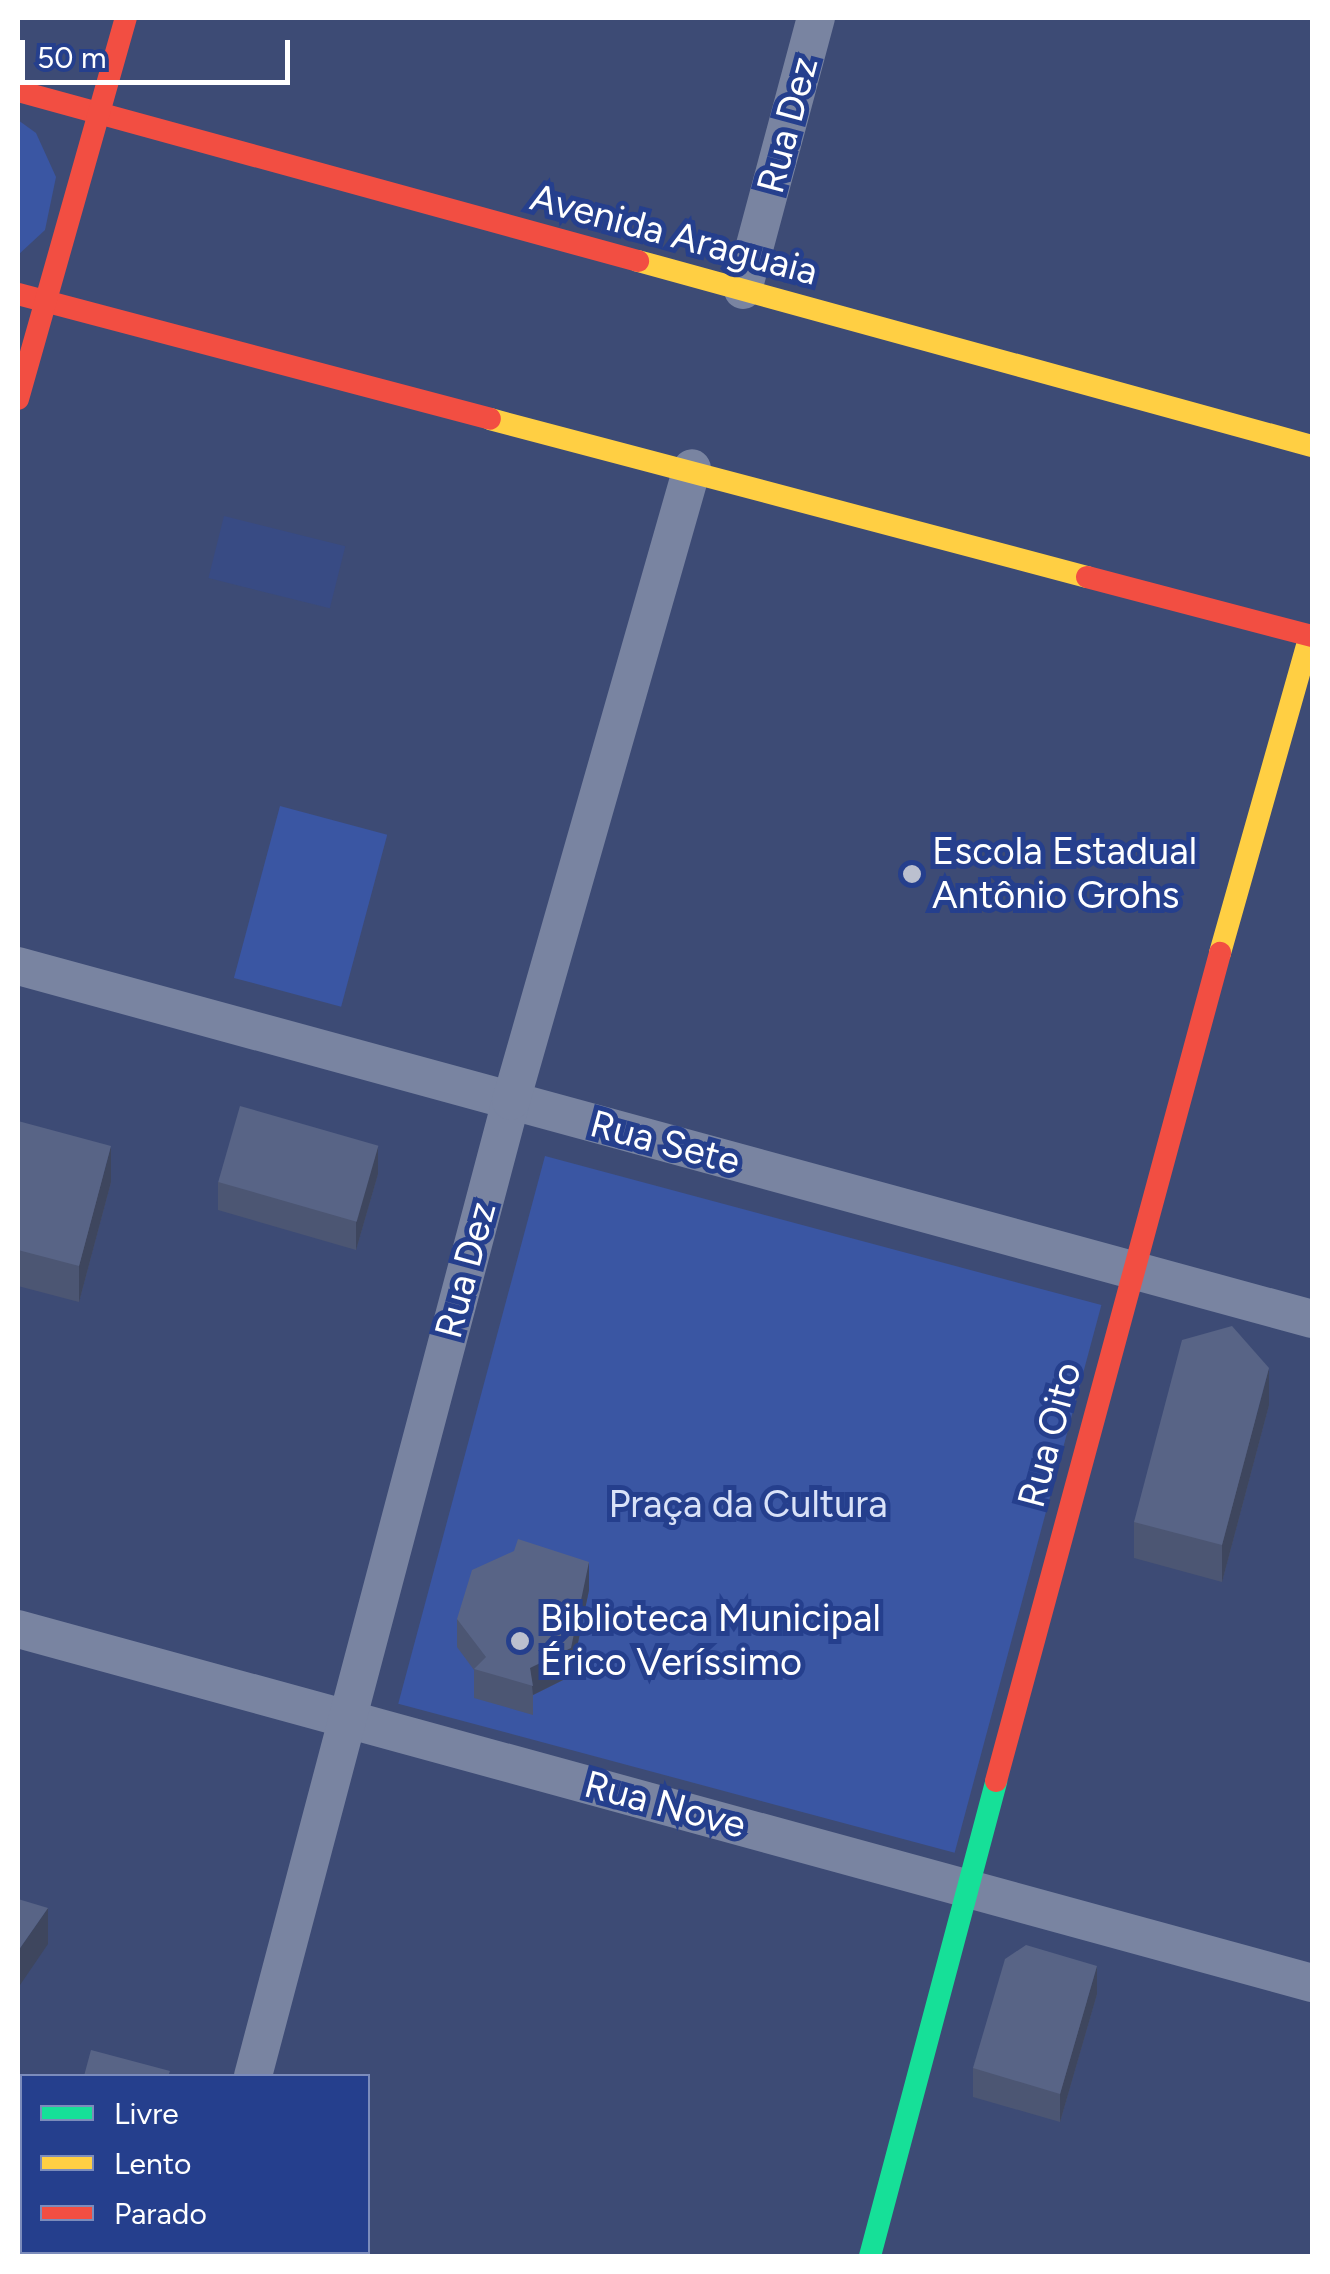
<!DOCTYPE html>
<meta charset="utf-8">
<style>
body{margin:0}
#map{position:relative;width:1330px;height:2274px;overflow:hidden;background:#3d4b75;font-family:Figtree,sans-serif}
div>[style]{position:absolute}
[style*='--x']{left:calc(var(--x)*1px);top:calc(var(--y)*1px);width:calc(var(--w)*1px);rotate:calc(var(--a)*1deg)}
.green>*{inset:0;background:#3a56a3;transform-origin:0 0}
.water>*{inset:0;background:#384b84;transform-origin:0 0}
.street>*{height:38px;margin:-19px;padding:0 19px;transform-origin:19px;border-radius:19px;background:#7984a1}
.fast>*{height:22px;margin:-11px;padding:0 11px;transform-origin:11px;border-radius:11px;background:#16e098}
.slow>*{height:22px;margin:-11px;padding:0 11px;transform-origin:11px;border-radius:11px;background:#ffcf43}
.jam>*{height:22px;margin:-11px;padding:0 11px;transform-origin:11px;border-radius:11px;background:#f24e42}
.wall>*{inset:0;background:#4c5673;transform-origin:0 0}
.shaded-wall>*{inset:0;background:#3e465e}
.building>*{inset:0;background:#586486;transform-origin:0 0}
.dots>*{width:28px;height:28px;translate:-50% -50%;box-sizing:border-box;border:5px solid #253f8d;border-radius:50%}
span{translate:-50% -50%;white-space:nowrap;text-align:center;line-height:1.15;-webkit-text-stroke:10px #253f8d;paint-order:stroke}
.street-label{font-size:38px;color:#fff}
.poi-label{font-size:38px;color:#fff}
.left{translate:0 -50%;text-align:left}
.park-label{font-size:38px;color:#d9e2f8}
.frame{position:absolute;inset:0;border:20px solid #fff;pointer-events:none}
.legend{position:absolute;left:20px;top:2074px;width:350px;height:180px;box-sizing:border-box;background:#253f8d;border:2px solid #7c8cbb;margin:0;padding:12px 18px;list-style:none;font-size:30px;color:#fff}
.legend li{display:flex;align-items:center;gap:20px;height:50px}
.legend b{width:50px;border:2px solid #7c8cbb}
.scale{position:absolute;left:20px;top:40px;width:270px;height:45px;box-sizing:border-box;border:5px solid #fff;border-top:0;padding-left:12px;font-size:30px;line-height:35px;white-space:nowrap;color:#fff;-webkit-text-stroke:8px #253f8d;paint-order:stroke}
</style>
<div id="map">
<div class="green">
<i style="clip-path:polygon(18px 120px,36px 133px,56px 177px,45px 230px,18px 255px)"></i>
<i style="left:280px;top:806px;width:111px;height:178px;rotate:15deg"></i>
<i style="left:545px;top:1156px;width:576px;height:567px;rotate:15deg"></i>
</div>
<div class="water">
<i style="left:224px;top:516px;width:125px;height:64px;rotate:14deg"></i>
</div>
<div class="street">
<i style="--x:743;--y:290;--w:282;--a:-75"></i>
<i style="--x:18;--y:966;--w:1341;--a:15.26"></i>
<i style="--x:18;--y:1629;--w:1342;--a:15.3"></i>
<i style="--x:253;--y:2076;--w:1009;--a:-75.18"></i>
<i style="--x:511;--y:1101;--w:658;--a:-74.04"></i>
<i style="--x:206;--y:2256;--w:4;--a:-76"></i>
</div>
<div class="fast">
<i style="--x:870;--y:2256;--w:491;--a:-75.1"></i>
</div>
<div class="slow">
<i style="--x:638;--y:261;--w:699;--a:15.35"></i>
<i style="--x:490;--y:419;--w:618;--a:14.82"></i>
<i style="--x:1220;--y:953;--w:330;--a:-74.2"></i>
</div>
<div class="jam">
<i style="--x:18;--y:91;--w:643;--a:15.33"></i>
<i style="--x:18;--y:294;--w:488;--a:14.8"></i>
<i style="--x:18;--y:399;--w:396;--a:-74.2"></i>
<i style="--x:1087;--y:577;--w:233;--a:14.7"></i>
<i style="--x:996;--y:1781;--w:858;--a:-74.86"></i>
</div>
<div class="wall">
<i style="clip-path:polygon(18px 1121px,111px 1182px,79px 1302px,18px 1286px)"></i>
<i style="clip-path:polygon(378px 1174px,356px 1250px,218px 1210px,218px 1182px)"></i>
<i style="clip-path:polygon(1269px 1405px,1222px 1582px,1134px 1558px,1134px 1522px)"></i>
<i style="clip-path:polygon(589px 1590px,571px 1676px,533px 1695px,533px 1715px,474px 1698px,474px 1670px,457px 1647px,457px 1619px)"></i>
<i style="clip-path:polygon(1097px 1994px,1060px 2122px,973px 2097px,973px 2068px)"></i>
<i style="left:18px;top:2098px;width:4px;height:127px;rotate:14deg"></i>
</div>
<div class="shaded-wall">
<i style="clip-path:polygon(111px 1146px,111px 1182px,79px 1302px,79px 1266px)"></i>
<i style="clip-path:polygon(378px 1146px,378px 1174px,356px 1250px,356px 1221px)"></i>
<i style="clip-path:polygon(1269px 1368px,1269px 1405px,1222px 1582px,1222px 1545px)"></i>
<i style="clip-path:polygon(589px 1562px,589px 1590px,571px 1676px,533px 1695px,530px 1668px)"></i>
<i style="clip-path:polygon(48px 1908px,48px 1944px,18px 1988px,18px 1951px)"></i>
<i style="clip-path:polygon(1097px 1966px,1097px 1994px,1060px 2122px,1060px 2094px)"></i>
</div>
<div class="building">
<i style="left:240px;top:1106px;width:144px;height:79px;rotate:16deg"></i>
<i style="clip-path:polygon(18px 1121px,111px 1146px,79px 1266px,18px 1250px)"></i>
<i style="clip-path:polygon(1232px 1326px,1269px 1368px,1222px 1545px,1134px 1522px,1182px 1340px)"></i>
<i style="clip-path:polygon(518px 1539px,589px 1562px,571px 1648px,530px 1668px,533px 1686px,474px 1669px,486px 1657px,457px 1619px,472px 1570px,514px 1551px)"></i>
<i style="clip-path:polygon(18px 1899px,48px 1908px,18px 1951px)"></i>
<i style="clip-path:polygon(1026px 1945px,1097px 1966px,1060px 2094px,973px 2068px,1005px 1959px)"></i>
<i style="clip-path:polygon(91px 2050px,170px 2071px,168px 2076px,84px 2076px)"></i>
<i style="left:18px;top:2098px;width:4px;height:90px;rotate:14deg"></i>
</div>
<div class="dots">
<i style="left:912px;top:874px;background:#bbc0cf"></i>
<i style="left:520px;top:1641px;background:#bbc0cf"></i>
</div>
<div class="street-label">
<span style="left:788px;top:125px;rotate:-75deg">Rua Dez</span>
<span style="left:674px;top:235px;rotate:15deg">Avenida Araguaia</span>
<span style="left:665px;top:1143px;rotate:15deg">Rua Sete</span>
<span style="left:466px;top:1270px;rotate:-75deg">Rua Dez</span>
<span style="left:1050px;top:1435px;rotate:-75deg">Rua Oito</span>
<span style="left:665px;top:1805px;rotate:15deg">Rua Nove</span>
</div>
<div class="poi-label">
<span class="left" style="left:932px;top:874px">Escola Estadual<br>Antônio Grohs</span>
<span class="left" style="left:540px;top:1641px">Biblioteca Municipal<br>Érico Veríssimo</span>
</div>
<div class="park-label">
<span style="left:748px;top:1505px">Praça da Cultura</span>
</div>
<div class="frame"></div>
<ul class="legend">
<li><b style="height:12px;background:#16e098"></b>Livre</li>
<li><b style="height:12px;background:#ffcf43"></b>Lento</li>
<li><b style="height:12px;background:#f24e42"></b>Parado</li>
</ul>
<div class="scale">50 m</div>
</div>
